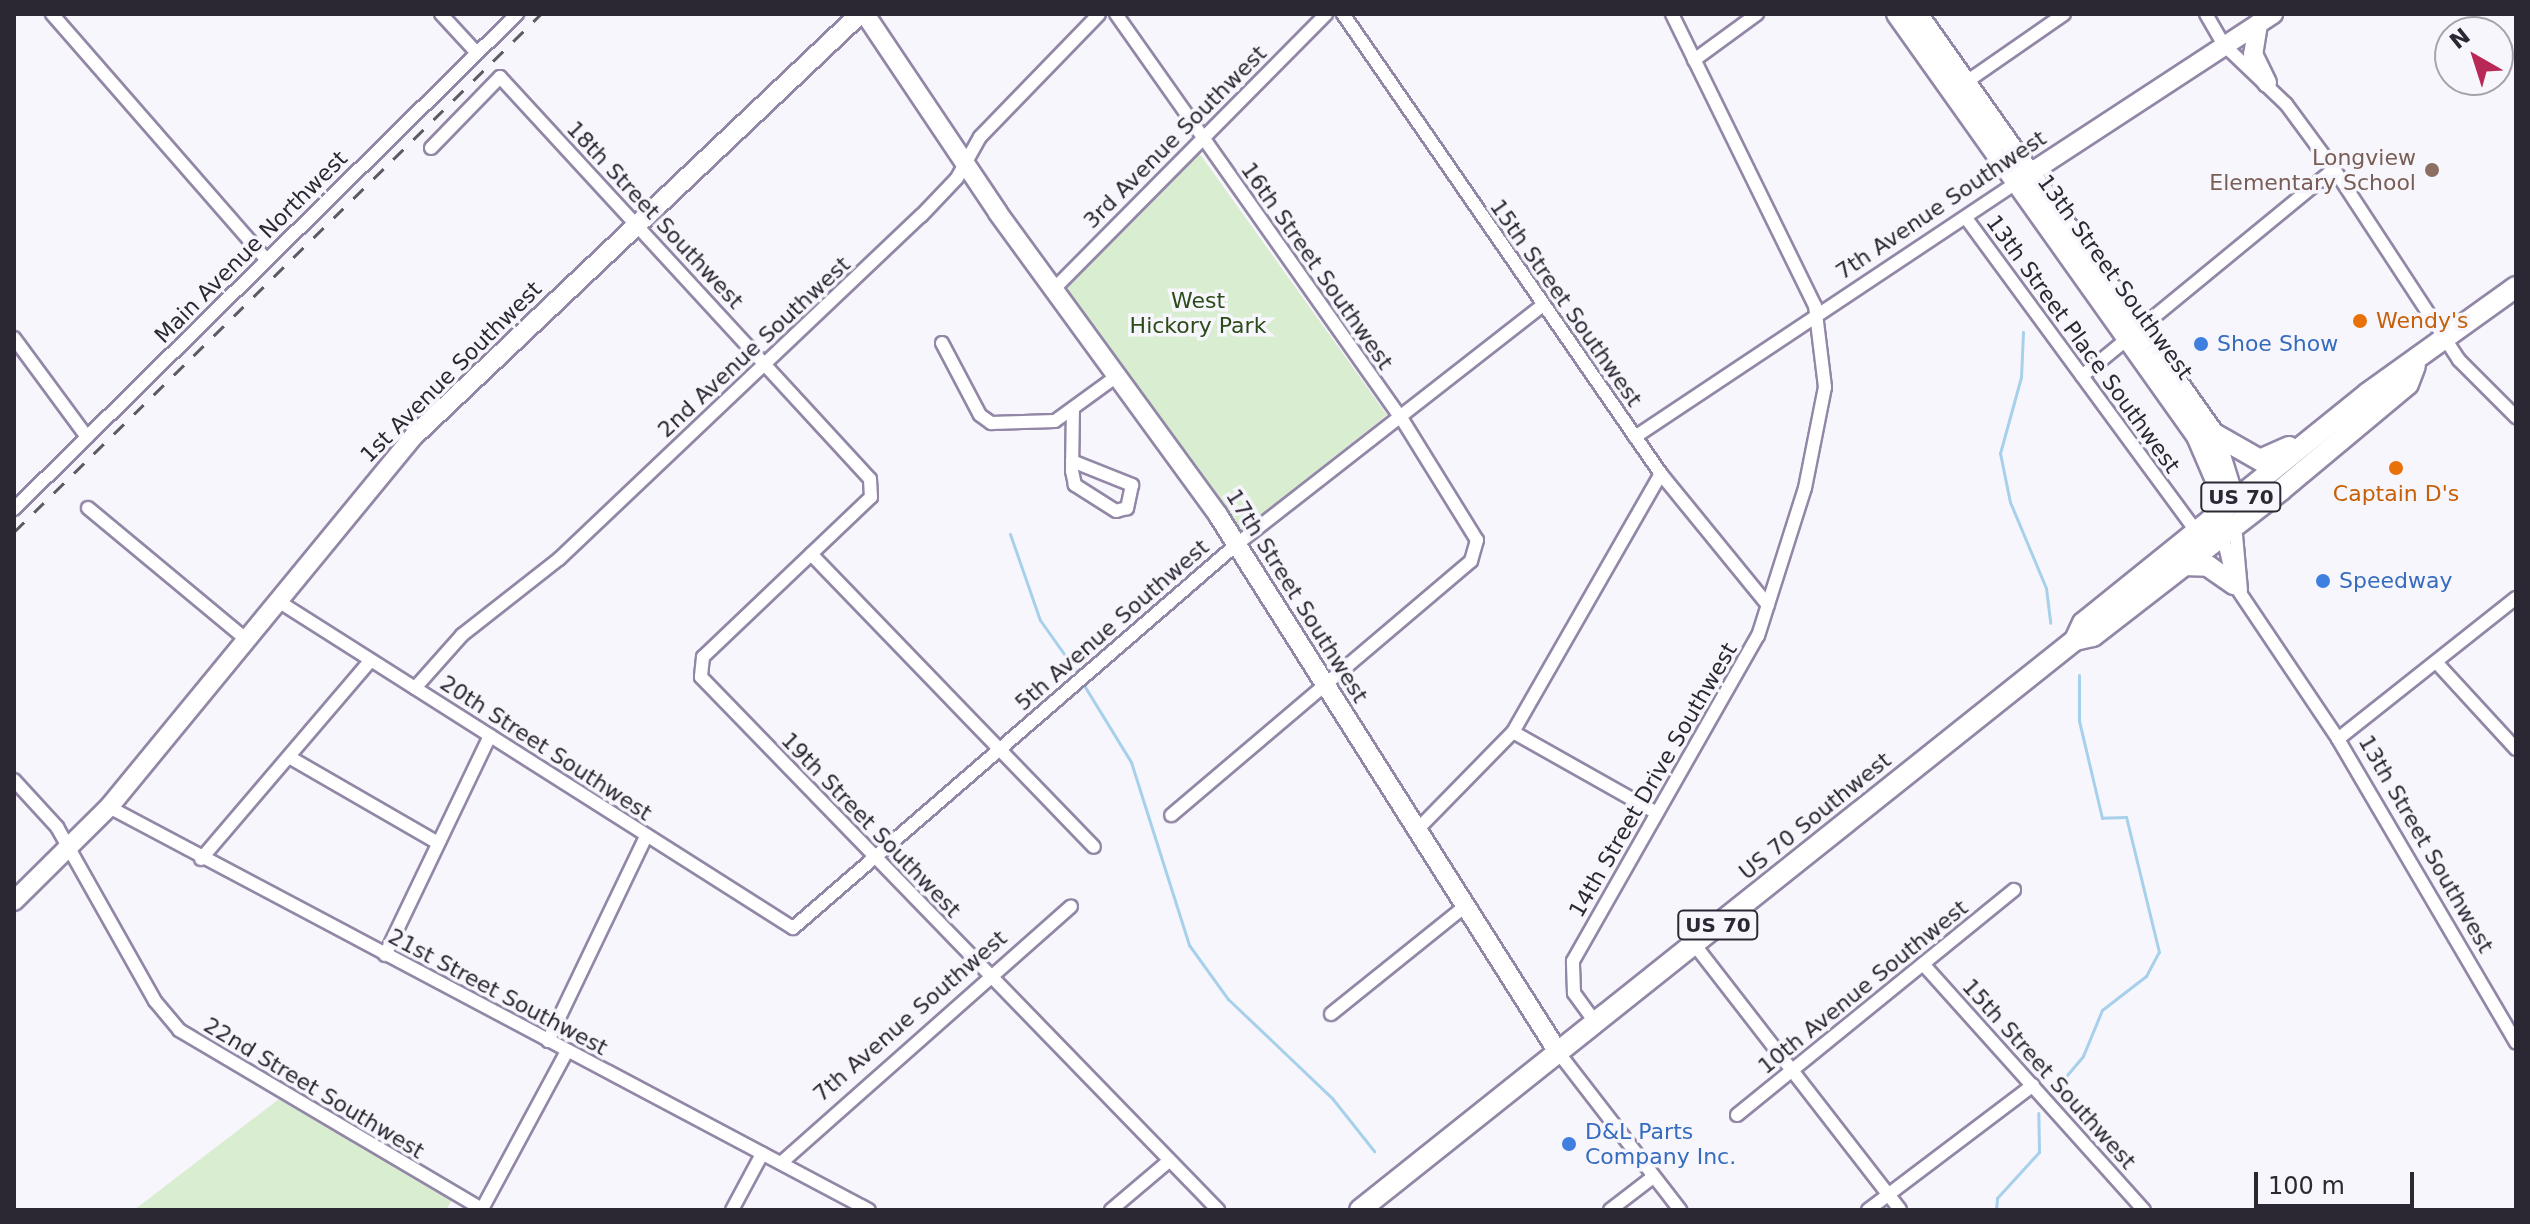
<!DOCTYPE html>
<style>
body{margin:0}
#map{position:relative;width:2530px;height:1224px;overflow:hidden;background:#f8f6fd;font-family:"DejaVu Sans",sans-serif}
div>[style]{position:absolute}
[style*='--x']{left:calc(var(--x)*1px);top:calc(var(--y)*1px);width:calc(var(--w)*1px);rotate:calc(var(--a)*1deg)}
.green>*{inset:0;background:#d9edd0}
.stream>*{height:3px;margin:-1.5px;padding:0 1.5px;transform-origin:1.5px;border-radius:1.5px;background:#a7d0ea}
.roads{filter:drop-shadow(2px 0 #9287a6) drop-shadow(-2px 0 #9287a6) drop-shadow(0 2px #9287a6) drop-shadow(0 -2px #9287a6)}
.street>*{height:12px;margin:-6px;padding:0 6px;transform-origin:6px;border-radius:6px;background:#fff}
.secondary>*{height:18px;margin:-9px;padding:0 9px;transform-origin:9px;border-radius:9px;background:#fff}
.primary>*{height:20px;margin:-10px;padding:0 10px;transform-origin:10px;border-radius:10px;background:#fff}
.rail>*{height:3px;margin-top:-1.5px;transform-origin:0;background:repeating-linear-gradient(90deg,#5d5a64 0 14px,transparent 0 28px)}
.dots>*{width:22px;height:22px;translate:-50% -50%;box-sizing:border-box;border:4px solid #f8f6fd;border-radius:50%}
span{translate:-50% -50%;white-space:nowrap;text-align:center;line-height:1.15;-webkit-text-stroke:7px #f8f6fd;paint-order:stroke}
.shield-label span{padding:2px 6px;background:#f8f6fd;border:2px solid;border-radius:6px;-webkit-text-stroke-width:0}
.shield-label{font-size:20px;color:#2b2733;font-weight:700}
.street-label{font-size:22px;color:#2b2733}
.education-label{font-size:22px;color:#785e54}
.right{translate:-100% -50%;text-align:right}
.park-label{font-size:22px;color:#2b4b18}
.food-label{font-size:22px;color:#c56008}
.left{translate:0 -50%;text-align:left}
.shop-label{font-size:22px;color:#366cbe}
.frame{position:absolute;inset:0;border:16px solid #2b2733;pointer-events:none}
.north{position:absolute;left:2434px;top:16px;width:80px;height:80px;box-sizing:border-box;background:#f8f6fd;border:2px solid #a6a3ac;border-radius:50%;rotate:321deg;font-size:22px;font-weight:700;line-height:32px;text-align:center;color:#2b2733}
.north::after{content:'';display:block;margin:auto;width:28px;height:36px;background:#b82958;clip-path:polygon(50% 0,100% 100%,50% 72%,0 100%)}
.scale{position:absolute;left:2254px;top:1172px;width:160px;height:36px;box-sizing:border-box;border:4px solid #2b2733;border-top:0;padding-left:10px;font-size:24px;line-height:28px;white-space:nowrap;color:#2b2733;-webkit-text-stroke:6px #f8f6fd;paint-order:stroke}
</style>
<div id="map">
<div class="green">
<i style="clip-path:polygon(1197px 150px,1387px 415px,1241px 530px,1063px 290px)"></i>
<i style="clip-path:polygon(279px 1099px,452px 1200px,446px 1210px,134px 1210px)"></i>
</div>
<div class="stream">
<i style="--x:2023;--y:332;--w:45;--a:92.5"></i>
<i style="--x:2021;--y:377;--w:79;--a:105.4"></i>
<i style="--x:2000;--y:453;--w:50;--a:78.5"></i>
<i style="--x:2010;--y:502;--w:93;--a:67.3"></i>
<i style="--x:2046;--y:588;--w:35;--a:83"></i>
<i style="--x:1010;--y:534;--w:91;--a:70.8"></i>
<i style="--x:1040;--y:620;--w:67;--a:54.7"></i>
<i style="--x:1082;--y:682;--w:94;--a:58.5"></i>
<i style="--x:1131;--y:762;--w:192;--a:72.4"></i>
<i style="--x:1189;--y:945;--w:67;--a:54.2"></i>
<i style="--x:1228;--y:999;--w:144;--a:43.6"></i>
<i style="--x:1332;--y:1098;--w:68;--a:51.6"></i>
<i style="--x:2056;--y:1088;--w:42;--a:-49.8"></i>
<i style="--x:2083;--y:1056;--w:50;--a:-67.6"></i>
<i style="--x:2102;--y:1010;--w:56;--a:-37.7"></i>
<i style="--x:2146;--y:976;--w:27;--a:-62"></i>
<i style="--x:2159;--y:952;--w:139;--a:-103.7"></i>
<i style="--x:2126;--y:817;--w:24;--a:178"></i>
<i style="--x:2102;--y:818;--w:100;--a:-103.3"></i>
<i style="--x:2079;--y:721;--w:46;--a:-90"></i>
<i style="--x:1996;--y:1210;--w:12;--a:-85"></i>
<i style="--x:1997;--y:1198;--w:62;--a:-47.6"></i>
<i style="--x:2039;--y:1152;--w:39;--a:-91"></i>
</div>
<div class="roads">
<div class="street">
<i style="--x:52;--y:14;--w:325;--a:48.9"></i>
<i style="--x:441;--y:14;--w:53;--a:47.3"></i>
<i style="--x:1116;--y:14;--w:492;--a:54.8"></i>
<i style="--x:1400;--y:416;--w:146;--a:58.2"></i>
<i style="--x:1477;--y:540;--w:22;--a:106"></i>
<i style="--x:1471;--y:561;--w:393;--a:139.7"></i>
<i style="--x:1343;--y:14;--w:559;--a:55.34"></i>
<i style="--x:1661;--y:474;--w:169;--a:50.8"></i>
<i style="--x:2206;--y:14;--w:36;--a:60"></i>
<i style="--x:2224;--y:45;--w:86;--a:43.6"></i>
<i style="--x:2286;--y:104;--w:81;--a:53.6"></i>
<i style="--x:2334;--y:169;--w:228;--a:56.8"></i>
<i style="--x:2459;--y:360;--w:81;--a:45"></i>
<i style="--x:1694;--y:60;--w:78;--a:-36.1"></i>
<i style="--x:1962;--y:85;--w:124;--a:-34.8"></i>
<i style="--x:431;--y:148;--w:99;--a:-45.8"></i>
<i style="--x:500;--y:77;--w:546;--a:47.37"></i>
<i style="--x:870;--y:479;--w:18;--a:87"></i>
<i style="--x:871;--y:497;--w:232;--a:136.4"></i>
<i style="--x:703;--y:657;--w:20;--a:96"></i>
<i style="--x:701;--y:677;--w:743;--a:45.87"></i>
<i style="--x:1966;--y:218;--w:390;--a:53.7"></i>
<i style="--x:1054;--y:289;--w:387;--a:-45.3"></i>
<i style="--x:14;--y:338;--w:123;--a:53.6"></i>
<i style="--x:942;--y:343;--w:81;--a:62.2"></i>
<i style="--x:980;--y:415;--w:14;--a:36"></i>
<i style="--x:991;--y:423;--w:64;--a:-1.8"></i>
<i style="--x:1055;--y:421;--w:77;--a:-36"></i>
<i style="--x:2082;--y:376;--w:326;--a:-39.4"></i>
<i style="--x:1635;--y:437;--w:460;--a:-33.7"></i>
<i style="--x:1072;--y:461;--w:65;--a:21.8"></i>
<i style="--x:1132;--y:485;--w:24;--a:102"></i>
<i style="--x:1127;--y:508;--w:11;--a:165"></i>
<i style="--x:1116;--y:511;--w:49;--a:-147.6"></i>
<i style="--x:1075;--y:485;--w:14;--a:-102"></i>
<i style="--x:1072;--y:471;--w:61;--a:-89.1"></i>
<i style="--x:88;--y:508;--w:205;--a:39.7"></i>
<i style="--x:14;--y:509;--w:706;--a:-44.54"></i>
<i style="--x:2235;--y:524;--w:66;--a:84.8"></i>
<i style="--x:2222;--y:533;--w:52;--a:76.8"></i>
<i style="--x:2234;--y:584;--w:187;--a:56.1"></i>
<i style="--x:2338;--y:739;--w:352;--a:59.6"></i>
<i style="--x:811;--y:554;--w:407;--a:46"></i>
<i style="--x:278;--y:601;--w:610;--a:32.41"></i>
<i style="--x:793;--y:928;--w:587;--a:-40.86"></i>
<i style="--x:1237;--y:544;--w:388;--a:-38"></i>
<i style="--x:2436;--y:662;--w:118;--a:47.4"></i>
<i style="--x:415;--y:688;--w:71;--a:-48.4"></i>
<i style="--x:462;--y:635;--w:123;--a:-38.1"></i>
<i style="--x:559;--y:559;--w:499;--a:-43.5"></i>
<i style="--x:921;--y:216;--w:52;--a:-46.5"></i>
<i style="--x:957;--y:178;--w:47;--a:-60.7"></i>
<i style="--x:980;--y:137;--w:171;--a:-45.9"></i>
<i style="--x:1513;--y:732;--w:165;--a:29.4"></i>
<i style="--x:2338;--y:739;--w:227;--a:-38.4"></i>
<i style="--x:289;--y:757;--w:172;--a:30"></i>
<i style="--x:14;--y:780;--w:64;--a:47.5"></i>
<i style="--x:57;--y:827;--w:200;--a:60.6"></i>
<i style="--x:155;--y:1001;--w:38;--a:50"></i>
<i style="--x:179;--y:1030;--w:353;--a:30.6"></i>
<i style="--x:109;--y:807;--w:860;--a:27.94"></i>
<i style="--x:1415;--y:832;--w:140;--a:-45.6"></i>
<i style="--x:1513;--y:732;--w:297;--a:-60.2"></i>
<i style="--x:201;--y:859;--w:260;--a:-49.5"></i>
<i style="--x:1694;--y:944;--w:336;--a:52.2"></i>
<i style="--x:385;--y:955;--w:243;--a:-64.4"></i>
<i style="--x:1923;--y:964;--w:331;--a:48.1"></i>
<i style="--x:1331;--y:1014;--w:169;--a:-38.8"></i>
<i style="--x:1595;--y:1022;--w:36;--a:-126"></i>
<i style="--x:1574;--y:993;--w:32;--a:-92"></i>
<i style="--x:1573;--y:961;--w:374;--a:-60.4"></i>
<i style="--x:1758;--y:636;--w:155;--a:-72.4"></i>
<i style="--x:1805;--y:488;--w:103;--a:-78.8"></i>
<i style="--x:1825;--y:387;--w:82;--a:-97"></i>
<i style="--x:1815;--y:306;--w:325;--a:-116.1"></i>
<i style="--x:548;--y:1041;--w:227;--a:-64.4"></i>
<i style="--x:1558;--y:1052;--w:200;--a:52.3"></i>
<i style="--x:1737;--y:1115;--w:357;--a:-39.1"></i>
<i style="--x:781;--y:1163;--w:387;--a:-41.5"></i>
<i style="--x:482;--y:1209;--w:179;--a:-61.7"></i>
<i style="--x:732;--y:1210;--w:64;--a:-61.8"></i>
<i style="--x:1111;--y:1210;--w:76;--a:-40.2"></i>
<i style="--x:1610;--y:1210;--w:54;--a:-37.5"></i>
<i style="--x:1868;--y:1210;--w:207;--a:-37.1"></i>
</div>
<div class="secondary">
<i style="--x:865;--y:14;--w:239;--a:56.2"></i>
<i style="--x:998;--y:213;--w:374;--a:53.9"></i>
<i style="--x:1218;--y:515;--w:636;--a:57.66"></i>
<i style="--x:2258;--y:24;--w:30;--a:99"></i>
<i style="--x:2253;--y:54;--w:32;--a:64"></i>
<i style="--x:2018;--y:181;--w:305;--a:-33.2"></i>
<i style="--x:14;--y:901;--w:134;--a:-44.7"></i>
<i style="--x:109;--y:807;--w:480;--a:-50.6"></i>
<i style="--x:414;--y:436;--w:614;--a:-43.42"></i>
</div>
<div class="primary">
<i style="--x:1897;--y:14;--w:518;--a:54.59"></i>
<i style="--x:2197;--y:436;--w:56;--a:66.7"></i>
<i style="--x:2219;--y:487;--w:46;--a:86.3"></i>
<i style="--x:1917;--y:14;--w:513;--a:54.76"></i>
<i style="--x:2213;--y:433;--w:70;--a:72.6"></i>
<i style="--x:2216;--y:435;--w:51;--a:29.6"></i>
<i style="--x:2260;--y:460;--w:32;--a:-24"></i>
<i style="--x:2183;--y:565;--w:25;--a:2"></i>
<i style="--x:2208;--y:566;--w:32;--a:35"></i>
<i style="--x:2075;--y:640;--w:19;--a:-65"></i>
<i style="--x:2083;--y:623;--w:366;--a:-38.9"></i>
<i style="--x:2368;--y:393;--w:182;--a:-35.6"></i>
<i style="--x:1360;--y:1210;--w:914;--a:-38.56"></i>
<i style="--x:2075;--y:640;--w:18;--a:-13"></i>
<i style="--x:2093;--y:636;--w:238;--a:-37.8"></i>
<i style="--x:2281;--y:490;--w:165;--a:-39.8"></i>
<i style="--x:2408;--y:384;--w:19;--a:-69"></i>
</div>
</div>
<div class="rail">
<i style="--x:14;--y:532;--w:739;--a:-44.51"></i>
</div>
<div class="dots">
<i style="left:2432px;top:170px;background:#8d6e63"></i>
<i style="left:2360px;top:321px;background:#e8710a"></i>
<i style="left:2201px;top:344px;background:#3f7fe0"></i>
<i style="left:2396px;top:468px;background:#e8710a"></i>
<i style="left:2323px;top:581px;background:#3f7fe0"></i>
<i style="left:1569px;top:1144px;background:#3f7fe0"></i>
</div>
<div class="shield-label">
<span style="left:2241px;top:497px">US 70</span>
<span style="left:1718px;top:925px">US 70</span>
</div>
<div class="street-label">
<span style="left:1175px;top:137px;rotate:-45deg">3rd Avenue Southwest</span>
<span style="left:1941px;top:205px;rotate:-34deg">7th Avenue Southwest</span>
<span style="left:655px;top:215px;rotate:47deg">18th Street Southwest</span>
<span style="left:251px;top:247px;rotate:-45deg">Main Avenue Northwest</span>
<span style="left:1317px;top:266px;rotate:55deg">16th Street Southwest</span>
<span style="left:2115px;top:277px;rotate:54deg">13th Street Southwest</span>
<span style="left:1566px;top:303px;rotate:55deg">15th Street Southwest</span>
<span style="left:2083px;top:344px;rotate:54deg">13th Street Place Southwest</span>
<span style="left:754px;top:347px;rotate:-43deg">2nd Avenue Southwest</span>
<span style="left:451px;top:372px;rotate:-45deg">1st Avenue Southwest</span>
<span style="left:1297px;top:596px;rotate:58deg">17th Street Southwest</span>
<span style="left:1112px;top:625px;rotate:-41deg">5th Avenue Southwest</span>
<span style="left:546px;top:748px;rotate:33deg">20th Street Southwest</span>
<span style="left:1653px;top:780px;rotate:-60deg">14th Street Drive Southwest</span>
<span style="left:1815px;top:816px;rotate:-39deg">US 70 Southwest</span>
<span style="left:871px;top:825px;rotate:46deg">19th Street Southwest</span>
<span style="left:2426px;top:844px;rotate:60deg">13th Street Southwest</span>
<span style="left:1863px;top:987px;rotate:-39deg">10th Avenue Southwest</span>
<span style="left:498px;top:992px;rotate:28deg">21st Street Southwest</span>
<span style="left:910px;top:1016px;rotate:-41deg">7th Avenue Southwest</span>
<span style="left:2049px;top:1074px;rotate:48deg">15th Street Southwest</span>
<span style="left:314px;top:1088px;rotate:31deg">22nd Street Southwest</span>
</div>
<div class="education-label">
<span class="right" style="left:2416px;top:170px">Longview<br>Elementary School</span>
</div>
<div class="park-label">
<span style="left:1198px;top:313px">West<br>Hickory Park</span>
</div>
<div class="food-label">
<span class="left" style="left:2376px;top:321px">Wendy's</span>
<span style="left:2396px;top:494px">Captain D's</span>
</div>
<div class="shop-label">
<span class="left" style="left:2217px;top:344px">Shoe Show</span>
<span class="left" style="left:2339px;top:581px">Speedway</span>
<span class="left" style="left:1585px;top:1144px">D&amp;L Parts<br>Company Inc.</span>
</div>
<div class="frame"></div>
<div class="north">N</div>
<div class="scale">100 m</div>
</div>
